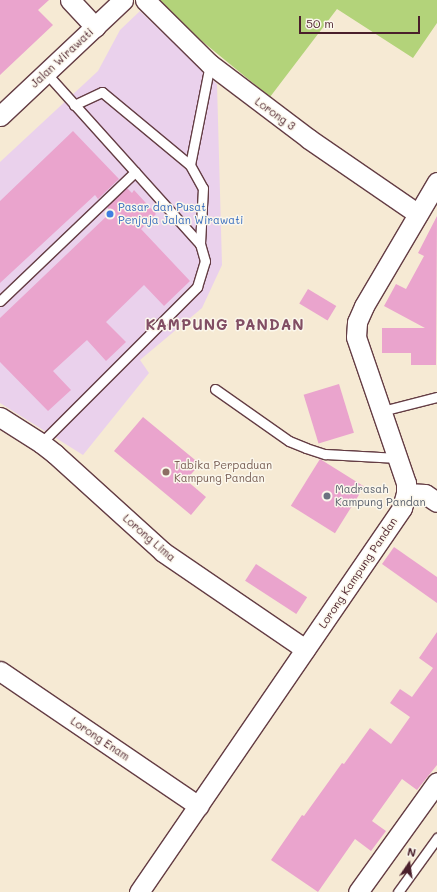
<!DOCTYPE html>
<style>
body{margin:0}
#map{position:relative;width:437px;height:892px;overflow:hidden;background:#f6ead4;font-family:Mali,sans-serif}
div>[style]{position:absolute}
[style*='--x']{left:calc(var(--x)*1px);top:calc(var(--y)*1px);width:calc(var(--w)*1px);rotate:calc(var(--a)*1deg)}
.built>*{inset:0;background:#ead1ec}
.green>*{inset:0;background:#b3d37a}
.building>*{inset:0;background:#eaa4cd;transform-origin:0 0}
.roads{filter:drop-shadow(1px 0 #643d44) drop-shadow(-1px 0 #643d44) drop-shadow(0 1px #643d44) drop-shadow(0 -1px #643d44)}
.lane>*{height:9px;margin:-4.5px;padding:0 4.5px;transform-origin:4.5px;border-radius:4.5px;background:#fff}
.street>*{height:19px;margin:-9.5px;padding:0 9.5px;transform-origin:9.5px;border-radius:9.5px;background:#fff}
.dots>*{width:11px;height:11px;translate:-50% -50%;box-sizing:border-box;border:2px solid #fbf7ec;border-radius:50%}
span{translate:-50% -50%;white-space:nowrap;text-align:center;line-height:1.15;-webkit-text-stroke:3px #fbf7ec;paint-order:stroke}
.street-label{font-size:11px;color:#4a1f2b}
.shop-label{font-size:11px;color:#366cbe}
.left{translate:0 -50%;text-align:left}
.education-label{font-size:11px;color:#785e54}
.worship-label{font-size:11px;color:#5b616d}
.district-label{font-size:15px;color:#824e64;font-weight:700;letter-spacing:1px}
.north{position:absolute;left:389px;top:844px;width:40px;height:40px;-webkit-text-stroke:3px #fbf7ec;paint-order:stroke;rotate:13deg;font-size:11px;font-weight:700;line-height:16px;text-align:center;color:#4a1f2b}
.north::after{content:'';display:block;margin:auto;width:14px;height:18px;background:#4a1f2b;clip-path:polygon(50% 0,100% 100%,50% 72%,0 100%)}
.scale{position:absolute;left:299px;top:16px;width:121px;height:18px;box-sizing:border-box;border:2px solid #4a1f2b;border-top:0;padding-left:5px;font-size:12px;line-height:14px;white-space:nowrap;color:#4a1f2b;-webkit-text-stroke:3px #fbf7ec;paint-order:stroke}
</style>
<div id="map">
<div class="built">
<i style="clip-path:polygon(140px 11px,217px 84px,222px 265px,202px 308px,140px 360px,149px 373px,83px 455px,0 403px,0 162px,98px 71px,120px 30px)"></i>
</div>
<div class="green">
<i style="clip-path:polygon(155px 0,437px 0,437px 23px,413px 58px,337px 9px,270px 97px,158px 5px)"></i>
</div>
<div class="building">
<i style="clip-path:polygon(0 0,49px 0,38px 10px,53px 25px,0 75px)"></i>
<i style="clip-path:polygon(73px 131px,119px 179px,98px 199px,95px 195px,0 283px,0 201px)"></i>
<i style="clip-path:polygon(127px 188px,132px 193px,134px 190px,156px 214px,141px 229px,190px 281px,164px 306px,144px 285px,106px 322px,126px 342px,106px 361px,87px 340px,53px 371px,71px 390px,48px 411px,0 362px,0 318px,111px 212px,107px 207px)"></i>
<i style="clip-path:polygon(437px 216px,436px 365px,411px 365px,411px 353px,382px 353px,382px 328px,425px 328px,384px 306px,396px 284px,406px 289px,424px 256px,418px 253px)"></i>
<i style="left:308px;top:289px;width:33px;height:17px;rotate:31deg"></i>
<i style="left:339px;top:384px;width:51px;height:37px;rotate:73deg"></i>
<i style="clip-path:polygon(143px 417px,200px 464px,186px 480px,206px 497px,191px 515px,114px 451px)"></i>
<i style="left:320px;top:459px;width:52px;height:55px;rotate:32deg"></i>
<i style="clip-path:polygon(394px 547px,437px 577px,437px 603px,382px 564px)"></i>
<i style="left:256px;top:564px;width:61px;height:20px;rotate:33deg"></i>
<i style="clip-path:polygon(437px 632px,437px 765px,417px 790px,402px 779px,372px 821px,386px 831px,371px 851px,355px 839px,318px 892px,271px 860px,302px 815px,304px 816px,342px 763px,344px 764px,370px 728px,391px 744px,410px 717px,390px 703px,400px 689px,412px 697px,433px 668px,419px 658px)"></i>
</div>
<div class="roads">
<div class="lane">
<i style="--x:74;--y:105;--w:31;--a:-25"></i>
<i style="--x:102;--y:92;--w:114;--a:39.7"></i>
<i style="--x:190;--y:165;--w:26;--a:61"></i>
<i style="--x:203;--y:188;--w:56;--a:93.1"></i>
<i style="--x:190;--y:165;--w:103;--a:-78.8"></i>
<i style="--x:0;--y:301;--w:187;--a:-43.7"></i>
<i style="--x:215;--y:389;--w:90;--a:35.1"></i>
<i style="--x:289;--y:441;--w:18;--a:22"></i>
<i style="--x:306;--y:448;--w:20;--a:18"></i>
<i style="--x:325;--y:454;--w:73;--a:3.1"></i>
<i style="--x:382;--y:411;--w:57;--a:-14.3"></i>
<i style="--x:41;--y:443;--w:221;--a:-45"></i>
<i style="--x:197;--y:287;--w:27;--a:-73"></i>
<i style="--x:205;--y:261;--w:18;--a:-106"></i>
<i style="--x:200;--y:244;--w:230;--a:-132"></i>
<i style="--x:398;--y:892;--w:67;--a:-54.2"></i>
</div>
<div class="street">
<i style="--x:70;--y:0;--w:37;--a:47"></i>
<i style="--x:145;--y:0;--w:91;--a:44.6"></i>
<i style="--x:210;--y:64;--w:124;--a:37.1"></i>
<i style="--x:309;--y:139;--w:132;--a:34.5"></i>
<i style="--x:0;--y:116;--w:169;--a:-43.3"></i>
<i style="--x:0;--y:417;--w:49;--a:32.4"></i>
<i style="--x:41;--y:443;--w:18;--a:38"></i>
<i style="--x:55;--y:454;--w:146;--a:42.2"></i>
<i style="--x:163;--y:552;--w:172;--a:34.3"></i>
<i style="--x:406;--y:493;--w:19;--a:3"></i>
<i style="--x:425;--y:494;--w:14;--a:34"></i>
<i style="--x:0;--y:671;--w:240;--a:34.2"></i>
<i style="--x:139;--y:892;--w:465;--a:-55.6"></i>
<i style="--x:402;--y:508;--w:16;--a:-75"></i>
<i style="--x:406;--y:493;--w:10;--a:-90"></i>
<i style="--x:406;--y:483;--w:154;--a:-108.9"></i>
<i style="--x:356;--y:337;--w:15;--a:-86"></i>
<i style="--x:357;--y:322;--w:17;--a:-66"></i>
<i style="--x:364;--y:306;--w:144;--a:-59.5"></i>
<i style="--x:358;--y:892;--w:135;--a:-54.3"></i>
</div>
</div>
<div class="dots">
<i style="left:110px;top:214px;background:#3f7fe0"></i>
<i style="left:166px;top:472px;background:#8d6e63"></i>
<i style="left:327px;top:496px;background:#6b7280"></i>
</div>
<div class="street-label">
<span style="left:62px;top:58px;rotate:-43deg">Jalan Wirawati</span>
<span style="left:275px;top:114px;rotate:36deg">Lorong 3</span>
<span style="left:149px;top:538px;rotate:41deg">Lorong Lima</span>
<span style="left:358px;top:573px;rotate:-56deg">Lorong Kampung Pandan</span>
<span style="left:100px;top:739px;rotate:34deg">Lorong Enam</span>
</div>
<div class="shop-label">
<span class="left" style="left:118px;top:214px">Pasar dan Pusat<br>Penjaja Jalan Wirawati</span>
</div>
<div class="education-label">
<span class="left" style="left:174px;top:472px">Tabika Perpaduan<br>Kampung Pandan</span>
</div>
<div class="worship-label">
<span class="left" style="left:335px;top:496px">Madrasah<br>Kampung Pandan</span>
</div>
<div class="district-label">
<span style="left:225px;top:325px">KAMPUNG PANDAN</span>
</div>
<div class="north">N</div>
<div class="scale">50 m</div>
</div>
